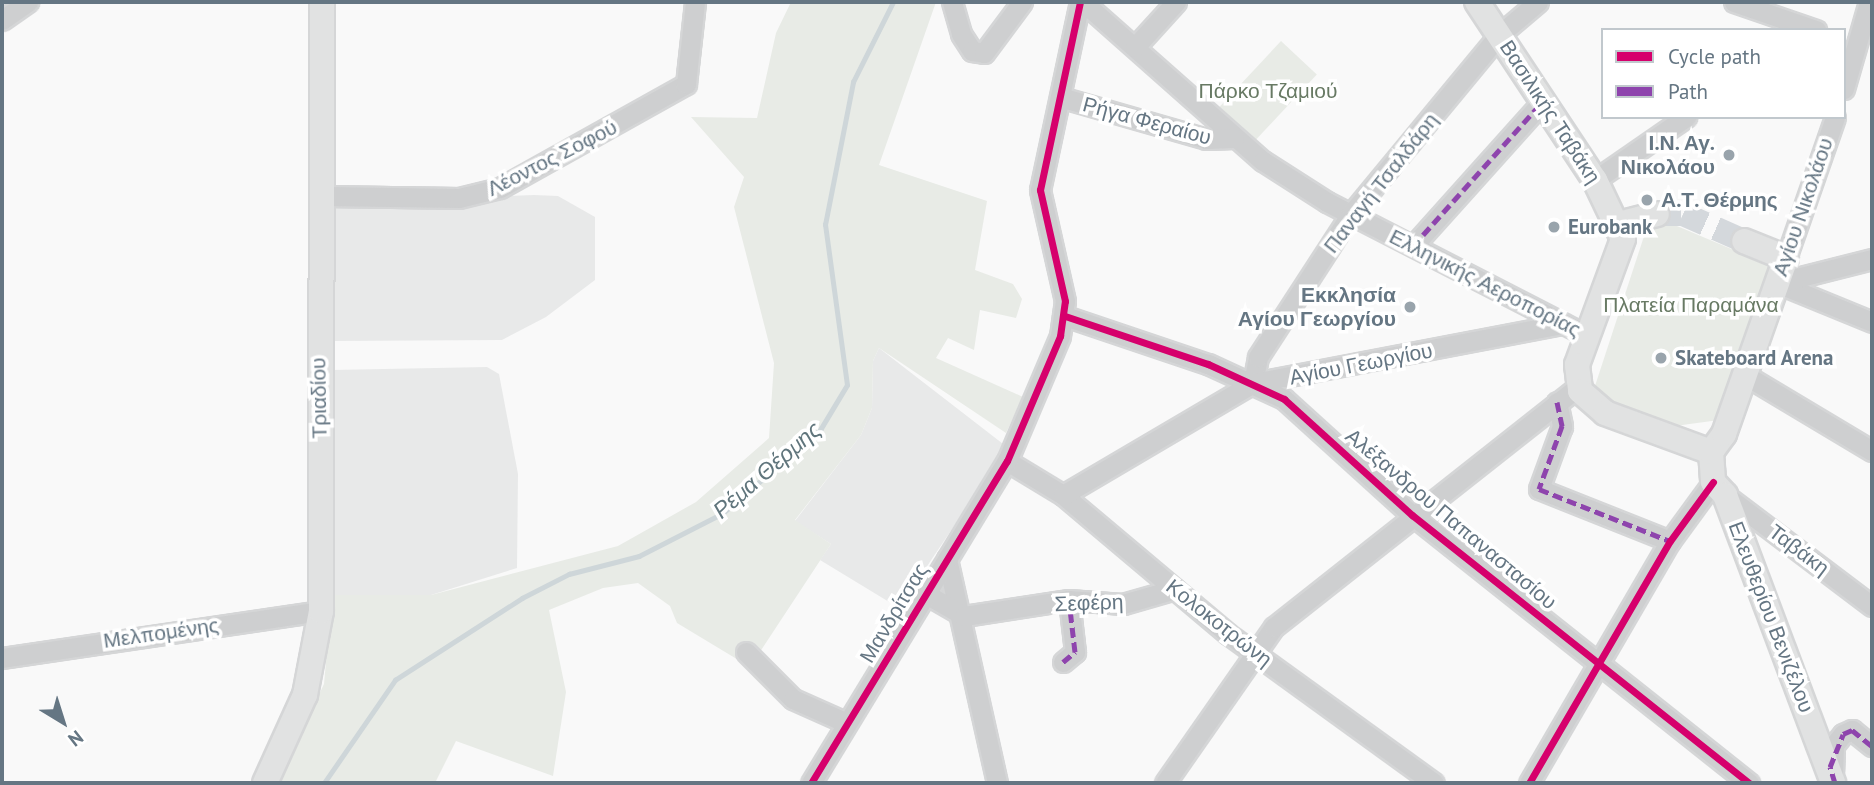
<!DOCTYPE html>
<meta charset="utf-8">
<style>
body{margin:0}
#map{position:relative;width:1874px;height:785px;overflow:hidden;background:#f9f9f9;font-family:"PT Sans",sans-serif}
div>[style]{position:absolute}
[style*='--x']{left:calc(var(--x)*1px);top:calc(var(--y)*1px);width:calc(var(--w)*1px);rotate:calc(var(--a)*1deg)}
.built>*{inset:0;background:#e8e9e9}
.green>*{inset:0;background:#e8ebe6;transform-origin:0 0}
.stream>*{height:4.5px;margin:-2.25px;padding:0 2.25px;transform-origin:2.25px;border-radius:2.25px;background:#ced6d9}
.major-tunnel>*{height:24px;margin-top:-12px;transform-origin:0;background:repeating-linear-gradient(90deg,#d4d8dc 0 24px,transparent 0 36px)}
.roads{filter:drop-shadow(2px 0 #d5d6d7) drop-shadow(-2px 0 #d5d6d7) drop-shadow(0 2px #d5d6d7) drop-shadow(0 -2px #d5d6d7)}
.minor>*{height:19px;margin:-9.5px;padding:0 9.5px;transform-origin:9.5px;border-radius:9.5px;background:#cecfd0}
.major>*{height:24px;margin:-12px;padding:0 12px;transform-origin:12px;border-radius:12px;background:#e1e2e2}
.quiet>*{height:5px;margin-top:-2.5px;transform-origin:0;background:repeating-linear-gradient(90deg,#8e44ad 0 10px,transparent 0 15px)}
.cycleway>*{height:7px;margin:-3.5px;padding:0 3.5px;transform-origin:3.5px;border-radius:3.5px;background:#d6006c}
.dots>*{width:19px;height:19px;translate:-50% -50%;box-sizing:border-box;border:4px solid #fff;border-radius:50%}
span{translate:-50% -50%;white-space:nowrap;text-align:center;line-height:1.15;-webkit-text-stroke:7px #fff;paint-order:stroke}
.park-label{font-size:21px;color:#687a64}
.street-label{font-size:21px;color:#657683}
.poi-label{font-size:21px;color:#657683;font-weight:700}
.right{translate:-100% -50%;text-align:right}
.left{translate:0 -50%;text-align:left}
.water-label{font-size:23px;color:#60757c;font-style:italic}
.frame{position:absolute;inset:0;border:4px solid #657683;pointer-events:none}
.legend{position:absolute;left:1601px;top:28px;width:245px;height:91px;box-sizing:border-box;background:#fff;border:2px solid #c1c8cd;margin:0;padding:9px 12px;list-style:none;font-size:21px;color:#657683}
.legend li{display:flex;align-items:center;gap:14px;height:35px}
.legend b{width:35px;border:2px solid #c1c8cd}
.north{position:absolute;left:28px;top:687px;width:70px;height:70px;-webkit-text-stroke:5px #fff;paint-order:stroke;rotate:142deg;font-size:19px;font-weight:700;line-height:28px;text-align:center;color:#657683}
.north::after{content:'';display:block;margin:auto;width:24px;height:32px;background:#657683;clip-path:polygon(50% 0,100% 100%,50% 72%,0 100%)}
</style>
<div id="map">
<div class="built">
<i style="clip-path:polygon(534px 195px,558px 196px,595px 217px,595px 280px,546px 317px,502px 340px,331px 341px,332px 202px)"></i>
<i style="clip-path:polygon(879px 348px,1007px 447px,899px 608px,820px 560px,831px 544px,795px 521px,861px 435px,872px 408px,873px 361px)"></i>
<i style="clip-path:polygon(487px 367px,499px 374px,518px 474px,517px 568px,431px 595px,332px 595px,332px 370px)"></i>
</div>
<div class="green">
<i style="clip-path:polygon(791px 2px,936px 2px,879px 165px,987px 201px,975px 270px,1013px 284px,1022px 299px,1016px 318px,980px 310px,974px 350px,948px 338px,936px 358px,1023px 397px,1006px 433px,879px 348px,873px 361px,872px 408px,861px 435px,795px 520px,831px 544px,750px 667px,677px 623px,670px 606px,638px 583px,603px 588px,549px 610px,566px 692px,553px 776px,456px 741px,435px 783px,277px 783px,324px 684px,332px 595px,431px 595px,618px 546px,696px 502px,769px 438px,774px 363px,734px 207px,744px 177px,691px 117px,757px 118px,776px 33px)"></i>
<i style="left:1281px;top:41px;width:49px;height:91px;rotate:43deg"></i>
<i style="clip-path:polygon(1658px 218px,1767px 264px,1773px 273px,1719px 420px,1675px 426px,1609px 403px,1594px 389px,1649px 221px)"></i>
</div>
<div class="stream">
<i style="--x:324;--y:783;--w:125;--a:-55.4"></i>
<i style="--x:395;--y:680;--w:151;--a:-32.8"></i>
<i style="--x:522;--y:598;--w:53;--a:-27.1"></i>
<i style="--x:569;--y:574;--w:72;--a:-14.4"></i>
<i style="--x:639;--y:556;--w:94;--a:-27.1"></i>
<i style="--x:723;--y:513;--w:128;--a:-40.6"></i>
<i style="--x:820;--y:430;--w:52;--a:-59"></i>
<i style="--x:847;--y:385;--w:162;--a:-97.8"></i>
<i style="--x:825;--y:225;--w:146;--a:-78.9"></i>
<i style="--x:853;--y:82;--w:89;--a:-63.4"></i>
</div>
<div class="major-tunnel">
<i style="--x:1657;--y:214;--w:26;--a:0"></i>
<i style="--x:1683;--y:214;--w:67;--a:23.9"></i>
</div>
<div class="roads">
<div class="minor">
<i style="--x:952;--y:2;--w:33;--a:74"></i>
<i style="--x:961;--y:34;--w:20;--a:57"></i>
<i style="--x:972;--y:51;--w:12;--a:9"></i>
<i style="--x:984;--y:53;--w:64;--a:-53.3"></i>
<i style="--x:1083;--y:2;--w:240;--a:41.5"></i>
<i style="--x:1263;--y:161;--w:76;--a:32.6"></i>
<i style="--x:1327;--y:202;--w:293;--a:27.2"></i>
<i style="--x:1734;--y:2;--w:87;--a:18.9"></i>
<i style="--x:2;--y:20;--w:32;--a:-35"></i>
<i style="--x:1135;--y:47;--w:61;--a:-47.7"></i>
<i style="--x:1844;--y:89;--w:91;--a:-74"></i>
<i style="--x:1060;--y:97;--w:152;--a:16"></i>
<i style="--x:1206;--y:139;--w:28;--a:-2"></i>
<i style="--x:1595;--y:180;--w:111;--a:-34.7"></i>
<i style="--x:324;--y:196;--w:135;--a:0.8"></i>
<i style="--x:459;--y:198;--w:42;--a:-13.7"></i>
<i style="--x:500;--y:188;--w:213;--a:-29.2"></i>
<i style="--x:686;--y:84;--w:82;--a:-83.7"></i>
<i style="--x:1413;--y:246;--w:193;--a:-48.1"></i>
<i style="--x:1786;--y:258;--w:149;--a:-70.8"></i>
<i style="--x:1777;--y:283;--w:103;--a:22.3"></i>
<i style="--x:1777;--y:283;--w:98;--a:-14.2"></i>
<i style="--x:1065;--y:316;--w:151;--a:18.6"></i>
<i style="--x:1208;--y:364;--w:84;--a:24.7"></i>
<i style="--x:1284;--y:399;--w:173;--a:42.2"></i>
<i style="--x:1412;--y:515;--w:431;--a:38.5"></i>
<i style="--x:1745;--y:375;--w:148;--a:30.9"></i>
<i style="--x:1253;--y:383;--w:26;--a:-79"></i>
<i style="--x:1258;--y:357;--w:171;--a:-57"></i>
<i style="--x:1351;--y:214;--w:232;--a:-50.4"></i>
<i style="--x:1499;--y:35;--w:51;--a:-40.2"></i>
<i style="--x:1557;--y:402;--w:25;--a:78"></i>
<i style="--x:1562;--y:426;--w:67;--a:110.1"></i>
<i style="--x:1539;--y:489;--w:141;--a:21.7"></i>
<i style="--x:1007;--y:461;--w:66;--a:31.3"></i>
<i style="--x:1063;--y:495;--w:216;--a:40.1"></i>
<i style="--x:1228;--y:634;--w:254;--a:35.9"></i>
<i style="--x:1063;--y:495;--w:221;--a:-30.5"></i>
<i style="--x:1253;--y:383;--w:316;--a:-10.8"></i>
<i style="--x:1725;--y:495;--w:184;--a:37.1"></i>
<i style="--x:947;--y:559;--w:230;--a:77.4"></i>
<i style="--x:926;--y:594;--w:44;--a:30.1"></i>
<i style="--x:964;--y:616;--w:106;--a:-8.7"></i>
<i style="--x:1069;--y:600;--w:54;--a:4.2"></i>
<i style="--x:1123;--y:604;--w:54;--a:-16.1"></i>
<i style="--x:746;--y:652;--w:66;--a:45"></i>
<i style="--x:793;--y:699;--w:59;--a:24"></i>
<i style="--x:2;--y:658;--w:322;--a:-8.4"></i>
<i style="--x:1063;--y:662;--w:16;--a:-40"></i>
<i style="--x:1075;--y:652;--w:52;--a:-96.6"></i>
<i style="--x:1833;--y:775;--w:30;--a:-88"></i>
<i style="--x:1834;--y:745;--w:14;--a:-51"></i>
<i style="--x:1843;--y:734;--w:10;--a:-24"></i>
<i style="--x:1852;--y:730;--w:26;--a:39"></i>
<i style="--x:811;--y:783;--w:377;--a:-58.7"></i>
<i style="--x:1007;--y:461;--w:136;--a:-67"></i>
<i style="--x:1060;--y:336;--w:35;--a:-82"></i>
<i style="--x:1065;--y:301;--w:114;--a:-102.7"></i>
<i style="--x:1040;--y:190;--w:192;--a:-78"></i>
<i style="--x:1165;--y:783;--w:190;--a:-55.1"></i>
<i style="--x:1274;--y:627;--w:387;--a:-38.3"></i>
<i style="--x:1529;--y:783;--w:280;--a:-59.8"></i>
<i style="--x:1670;--y:541;--w:73;--a:-53.9"></i>
</div>
<div class="major">
<i style="--x:1477;--y:2;--w:214;--a:56.5"></i>
<i style="--x:1595;--y:180;--w:65;--a:64.6"></i>
<i style="--x:1623;--y:239;--w:134;--a:110.1"></i>
<i style="--x:1577;--y:365;--w:26;--a:83"></i>
<i style="--x:1580;--y:391;--w:33;--a:41"></i>
<i style="--x:1605;--y:413;--w:113;--a:20.2"></i>
<i style="--x:1618;--y:224;--w:40;--a:-14.4"></i>
<i style="--x:1711;--y:452;--w:30;--a:86"></i>
<i style="--x:1713;--y:482;--w:18;--a:47"></i>
<i style="--x:1725;--y:495;--w:308;--a:69.4"></i>
<i style="--x:1711;--y:452;--w:22;--a:-54"></i>
<i style="--x:1724;--y:434;--w:187;--a:-70.6"></i>
<i style="--x:1786;--y:258;--w:45;--a:-158"></i>
<i style="--x:265;--y:783;--w:97;--a:-65.6"></i>
<i style="--x:305;--y:695;--w:86;--a:-79.2"></i>
<i style="--x:321;--y:611;--w:609;--a:-89.91"></i>
</div>
</div>
<div class="quiet">
<i style="--x:1413;--y:246;--w:193;--a:-48.1"></i>
<i style="--x:1557;--y:402;--w:25;--a:78"></i>
<i style="--x:1562;--y:426;--w:67;--a:110.1"></i>
<i style="--x:1539;--y:489;--w:141;--a:21.7"></i>
<i style="--x:1063;--y:662;--w:16;--a:-40"></i>
<i style="--x:1075;--y:652;--w:52;--a:-96.6"></i>
<i style="--x:1835;--y:783;--w:17;--a:-107"></i>
<i style="--x:1830;--y:767;--w:35;--a:-68"></i>
<i style="--x:1843;--y:734;--w:10;--a:-24"></i>
<i style="--x:1852;--y:730;--w:26;--a:39"></i>
</div>
<div class="cycleway">
<i style="--x:1065;--y:316;--w:151;--a:18.6"></i>
<i style="--x:1208;--y:364;--w:84;--a:24.7"></i>
<i style="--x:1284;--y:399;--w:173;--a:42.2"></i>
<i style="--x:1412;--y:515;--w:431;--a:38.5"></i>
<i style="--x:811;--y:783;--w:377;--a:-58.7"></i>
<i style="--x:1007;--y:461;--w:136;--a:-67"></i>
<i style="--x:1060;--y:336;--w:35;--a:-82"></i>
<i style="--x:1065;--y:301;--w:114;--a:-102.7"></i>
<i style="--x:1040;--y:190;--w:192;--a:-78"></i>
<i style="--x:1529;--y:783;--w:280;--a:-59.8"></i>
<i style="--x:1670;--y:541;--w:73;--a:-53.9"></i>
</div>
<div class="dots">
<i style="left:1729px;top:155px;background:#99a4ac"></i>
<i style="left:1647px;top:200px;background:#99a4ac"></i>
<i style="left:1554px;top:227px;background:#99a4ac"></i>
<i style="left:1410px;top:307px;background:#99a4ac"></i>
<i style="left:1661px;top:358px;background:#99a4ac"></i>
</div>
<div class="park-label">
<span style="left:1268px;top:91px">Πάρκο Τζαμιού</span>
<span style="left:1691px;top:305px">Πλατεία Παραμάνα</span>
</div>
<div class="street-label">
<span style="left:1550px;top:112px;rotate:57deg">Βασιλικής Ταβάκη</span>
<span style="left:1147px;top:121px;rotate:15deg">Ρήγα Φεραίου</span>
<span style="left:552px;top:158px;rotate:-27deg">Λέοντος Σοφού</span>
<span style="left:1381px;top:183px;rotate:-52deg">Παναγή Τσαλδάρη</span>
<span style="left:1803px;top:207px;rotate:-71deg">Αγίου Νικολάου</span>
<span style="left:1485px;top:283px;rotate:27deg">Ελληνικής Αεροπορίας</span>
<span style="left:1361px;top:364px;rotate:-11deg">Αγίου Γεωργίου</span>
<span style="left:319px;top:398px;rotate:-91deg">Τριαδίου</span>
<span style="left:1451px;top:519px;rotate:40deg">Αλέξανδρου Παπαναστασίου</span>
<span style="left:1799px;top:550px;rotate:37deg">Ταβάκη</span>
<span style="left:1089px;top:603px;rotate:-2deg">Σεφέρη</span>
<span style="left:894px;top:613px;rotate:-59deg">Μανδρίτσας</span>
<span style="left:1771px;top:617px;rotate:69deg">Ελευθερίου Βενιζέλου</span>
<span style="left:1219px;top:623px;rotate:38deg">Κολοκοτρώνη</span>
<span style="left:161px;top:633px;rotate:-8deg">Μελπομένης</span>
</div>
<div class="poi-label">
<span class="right" style="left:1715px;top:155px">Ι.Ν. Αγ.<br>Νικολάου</span>
<span class="left" style="left:1661px;top:200px">Α.Τ. Θέρμης</span>
<span class="left" style="left:1568px;top:227px">Eurobank</span>
<span class="right" style="left:1396px;top:307px">Εκκλησία<br>Αγίου Γεωργίου</span>
<span class="left" style="left:1675px;top:358px">Skateboard Arena</span>
</div>
<div class="water-label">
<span style="left:767px;top:470px;rotate:-41deg">Ρέμα Θέρμης</span>
</div>
<div class="frame"></div>
<ul class="legend">
<li><b style="height:9px;background:#d6006c"></b>Cycle path</li>
<li><b style="height:9px;background:#8e44ad"></b>Path</li>
</ul>
<div class="north">N</div>
</div>
